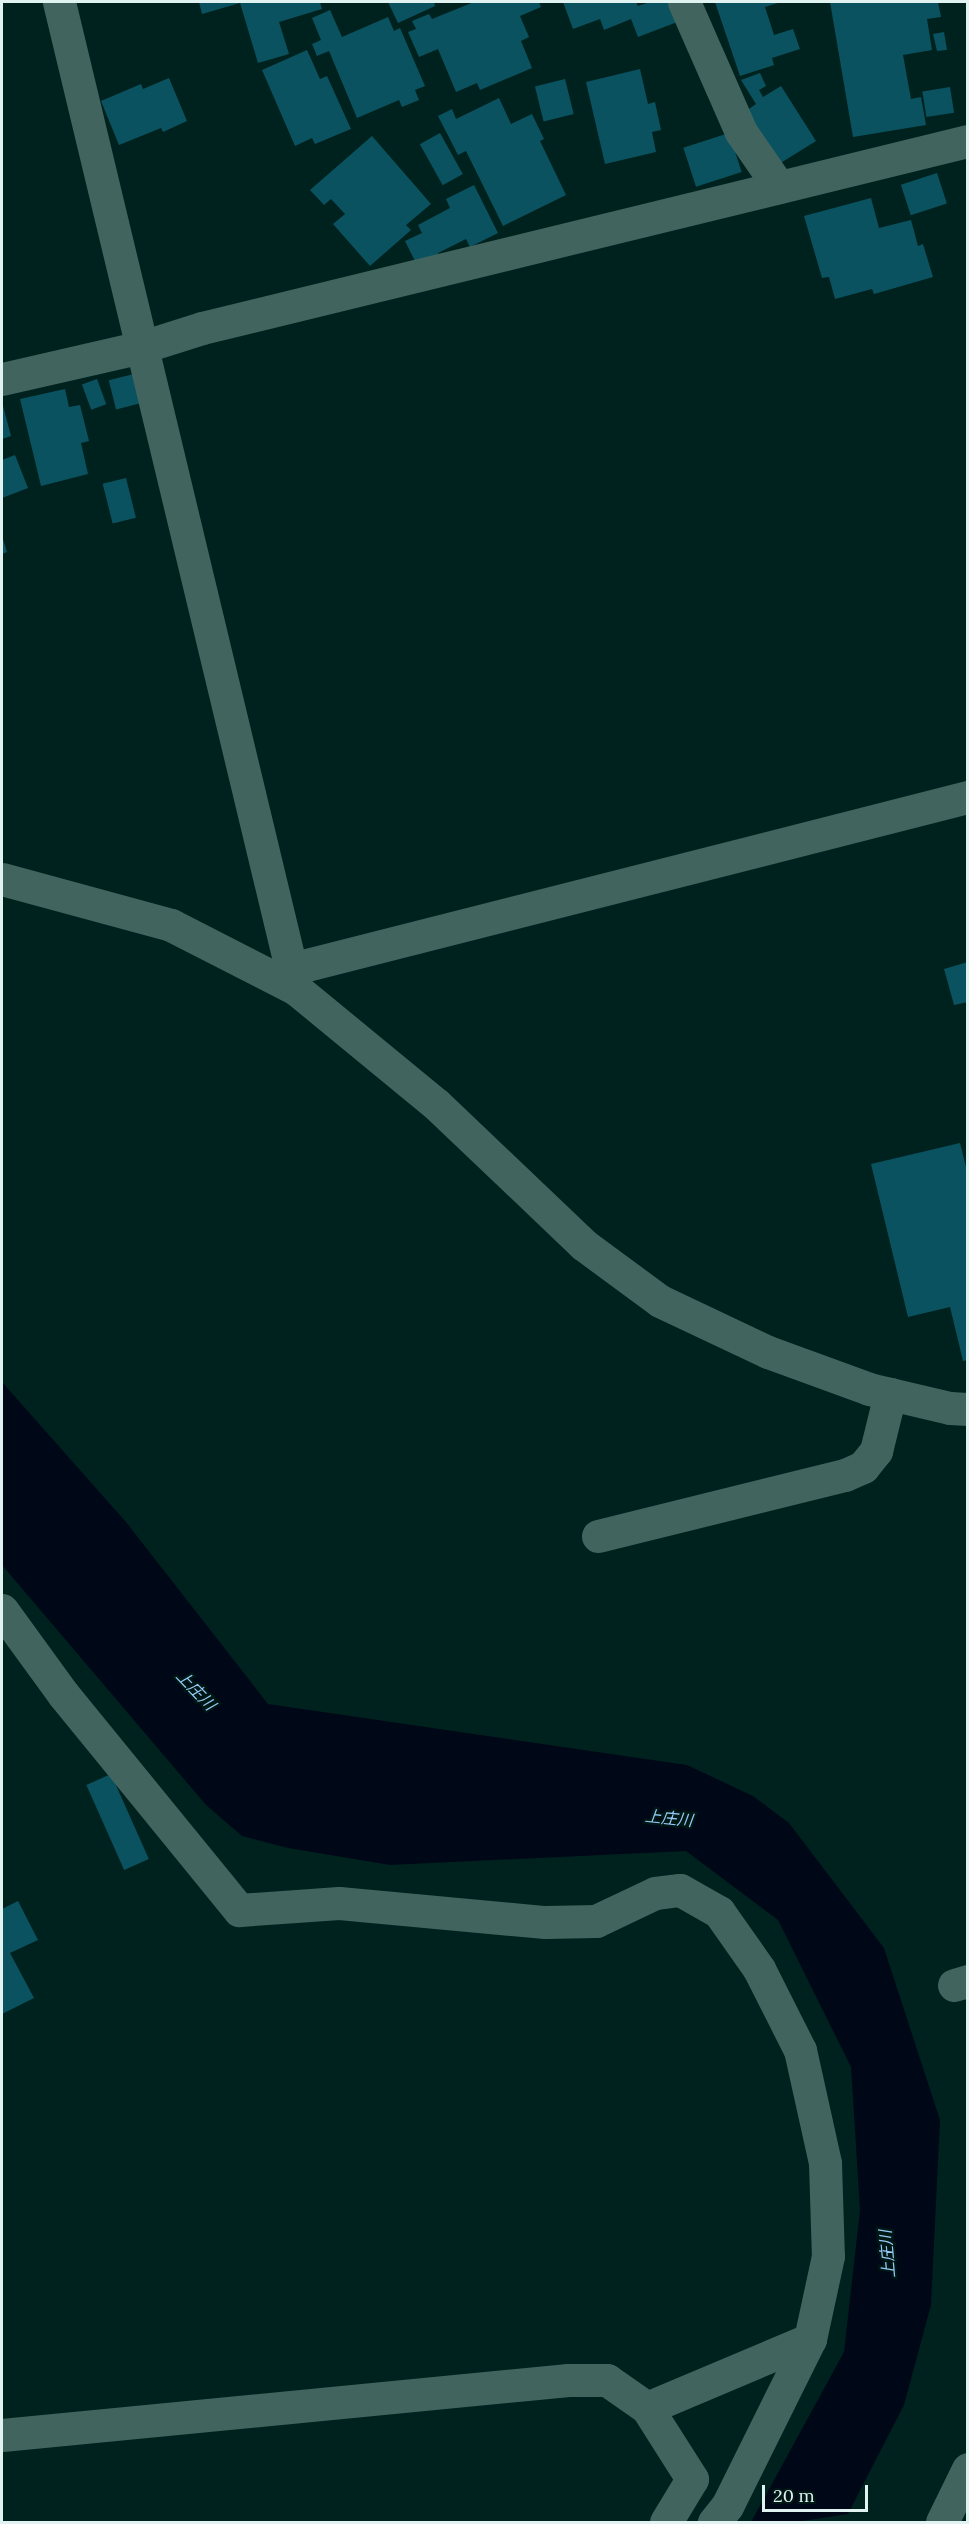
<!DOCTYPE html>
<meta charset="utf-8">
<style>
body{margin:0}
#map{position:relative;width:969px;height:2524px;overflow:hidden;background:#00221e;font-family:Lora,"Noto Sans JP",serif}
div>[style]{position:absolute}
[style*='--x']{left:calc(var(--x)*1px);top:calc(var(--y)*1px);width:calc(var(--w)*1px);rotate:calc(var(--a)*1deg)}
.water>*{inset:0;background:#000818}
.building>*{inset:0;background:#0a525f;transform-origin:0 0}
.minor>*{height:33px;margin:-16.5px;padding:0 16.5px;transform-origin:16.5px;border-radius:16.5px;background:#41645f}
.tertiary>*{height:33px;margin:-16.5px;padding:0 16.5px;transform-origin:16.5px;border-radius:16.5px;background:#41645f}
span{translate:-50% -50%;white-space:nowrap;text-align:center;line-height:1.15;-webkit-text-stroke:4.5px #001815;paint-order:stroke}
.water-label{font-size:16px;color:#96cbf9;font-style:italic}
.frame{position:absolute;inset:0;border:3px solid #e0f3f0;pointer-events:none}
.scale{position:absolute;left:762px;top:2485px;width:106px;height:27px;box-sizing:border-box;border:3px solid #e0f3f0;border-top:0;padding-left:8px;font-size:18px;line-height:21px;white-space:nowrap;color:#e0f3f0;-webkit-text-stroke:4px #001815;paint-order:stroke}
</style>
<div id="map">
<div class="water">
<i style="clip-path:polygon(2px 1382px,126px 1522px,268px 1704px,687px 1765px,753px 1796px,789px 1823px,884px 1948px,940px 2120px,931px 2305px,904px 2405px,848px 2514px,796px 2522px,751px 2522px,844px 2352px,860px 2210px,851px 2067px,778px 1920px,686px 1851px,390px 1865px,288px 1848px,242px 1836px,206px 1805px,2px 1565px)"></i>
</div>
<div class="building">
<i style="clip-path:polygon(199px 2px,320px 2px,322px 9px,279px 22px,289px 54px,258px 63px,240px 3px,202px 14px)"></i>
<i style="clip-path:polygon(388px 2px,434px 2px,435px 6px,398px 23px)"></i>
<i style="clip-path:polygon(474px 2px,539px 2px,541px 7px,520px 16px,529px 37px,521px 41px,532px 68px,480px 90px,477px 83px,456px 92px,438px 49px,419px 57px,408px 32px,416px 29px,412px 21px,429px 14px,432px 19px)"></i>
<i style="clip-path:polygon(563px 2px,636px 2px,638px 6px,650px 2px,673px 2px,680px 21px,638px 37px,631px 19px,604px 30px,600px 19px,573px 29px)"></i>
<i style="clip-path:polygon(715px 2px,781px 2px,765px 7px,774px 35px,793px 29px,800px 49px,772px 58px,774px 65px,740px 76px)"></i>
<i style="clip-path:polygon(830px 2px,938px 2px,941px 17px,927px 19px,932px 50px,903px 55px,911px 99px,921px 97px,926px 125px,853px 137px)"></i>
<i style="clip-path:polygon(330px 10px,342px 37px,388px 17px,394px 31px,400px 28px,425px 86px,415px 90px,419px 100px,402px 107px,399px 100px,357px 118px,329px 51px,317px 56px,312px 44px,321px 40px,312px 18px)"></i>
<i style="clip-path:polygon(944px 32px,947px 50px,937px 51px,933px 34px)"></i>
<i style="clip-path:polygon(307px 50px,320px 79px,327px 76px,351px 129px,315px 144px,312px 138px,295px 146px,262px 70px)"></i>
<i style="clip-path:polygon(640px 69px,648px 104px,655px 102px,661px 130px,652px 132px,656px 152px,605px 164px,586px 82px)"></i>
<i style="clip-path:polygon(760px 73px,766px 86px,759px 90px,763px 97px,781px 86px,816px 141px,779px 164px,746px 111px,756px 104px,741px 80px)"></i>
<i style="clip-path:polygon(169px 78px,187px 121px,163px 132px,161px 128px,119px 145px,101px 101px,141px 84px,143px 89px)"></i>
<i style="left:565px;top:79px;width:36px;height:31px;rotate:76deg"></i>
<i style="left:950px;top:87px;width:26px;height:28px;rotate:81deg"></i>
<i style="clip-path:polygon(499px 98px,511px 124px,532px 114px,544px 139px,540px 141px,566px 195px,503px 226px,466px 151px,458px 155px,438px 116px,452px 109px,456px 119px)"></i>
<i style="left:440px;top:133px;width:47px;height:23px;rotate:61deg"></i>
<i style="left:729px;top:133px;width:41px;height:48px;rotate:72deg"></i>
<i style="clip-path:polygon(372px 136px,431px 204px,406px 225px,411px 230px,370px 266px,333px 224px,345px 214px,331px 199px,324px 205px,310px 190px)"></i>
<i style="left:937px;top:173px;width:32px;height:38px;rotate:72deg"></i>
<i style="clip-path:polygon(474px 185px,498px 233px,470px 247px,466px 239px,438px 253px,443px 262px,416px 263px,405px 241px,422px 233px,418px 225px,450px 208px,446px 199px)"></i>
<i style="clip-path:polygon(871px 198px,879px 228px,911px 220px,918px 246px,923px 244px,933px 277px,874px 294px,872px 289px,835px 299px,829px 277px,822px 278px,804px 216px)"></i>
<i style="left:134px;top:374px;width:30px;height:26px;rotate:76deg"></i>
<i style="left:97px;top:379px;width:27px;height:16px;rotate:70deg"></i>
<i style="clip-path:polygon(65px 389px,69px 407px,80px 405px,89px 441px,81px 443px,88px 474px,41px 486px,20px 399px)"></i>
<i style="clip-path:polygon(2px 402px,11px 436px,2px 439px)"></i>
<i style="clip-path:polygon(15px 455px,28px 488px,2px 498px,2px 460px)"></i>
<i style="left:126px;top:478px;width:41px;height:24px;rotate:76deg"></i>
<i style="clip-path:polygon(2px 536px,7px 552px,2px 554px)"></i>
<i style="clip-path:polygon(968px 962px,968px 1002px,954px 1005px,944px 969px)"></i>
<i style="clip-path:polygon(960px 1143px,968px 1175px,968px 1360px,963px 1361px,950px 1307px,908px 1317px,871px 1164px)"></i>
<i style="left:111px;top:1774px;width:93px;height:27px;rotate:66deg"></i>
<i style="clip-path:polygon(18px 1901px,38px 1940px,10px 1953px,34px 1998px,2px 2014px,2px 1909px)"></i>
</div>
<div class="minor">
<i style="--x:59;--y:2;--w:1015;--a:76.5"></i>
<i style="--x:684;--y:2;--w:142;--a:66.3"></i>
<i style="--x:741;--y:132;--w:67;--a:55.4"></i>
<i style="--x:2;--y:379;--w:144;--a:-12.9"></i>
<i style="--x:142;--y:347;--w:63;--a:-17.6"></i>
<i style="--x:202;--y:328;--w:788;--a:-13.72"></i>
<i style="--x:291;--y:969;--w:699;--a:-14.26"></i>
<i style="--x:598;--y:1536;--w:254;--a:-13.9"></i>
<i style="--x:845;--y:1475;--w:20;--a:-24"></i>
<i style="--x:863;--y:1467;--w:21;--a:-51"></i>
<i style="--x:876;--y:1451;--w:59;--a:-76.2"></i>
<i style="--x:2;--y:1610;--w:104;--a:54"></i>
<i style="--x:63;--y:1694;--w:279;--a:50.8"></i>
<i style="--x:239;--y:1910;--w:100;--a:-4"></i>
<i style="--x:339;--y:1903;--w:207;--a:5.3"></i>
<i style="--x:545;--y:1922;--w:51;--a:-1.1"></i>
<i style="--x:596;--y:1921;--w:65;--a:-25.4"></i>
<i style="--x:655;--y:1893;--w:25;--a:-7"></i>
<i style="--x:680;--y:1890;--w:45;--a:29.4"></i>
<i style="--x:719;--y:1912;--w:70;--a:54.9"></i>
<i style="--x:759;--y:1969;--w:91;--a:63.2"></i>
<i style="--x:800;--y:2050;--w:116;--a:77.5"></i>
<i style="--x:825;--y:2163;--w:93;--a:88.2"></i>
<i style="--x:828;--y:2256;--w:85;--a:102.2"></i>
<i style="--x:954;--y:1985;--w:15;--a:-16"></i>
<i style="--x:647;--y:2408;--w:84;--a:57.6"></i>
<i style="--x:692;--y:2479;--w:50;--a:121.2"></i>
<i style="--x:2;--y:2435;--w:569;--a:-5.55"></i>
<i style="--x:568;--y:2380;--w:39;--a:0"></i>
<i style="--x:607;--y:2380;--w:49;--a:35"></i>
<i style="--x:647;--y:2408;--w:177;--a:-22.9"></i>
<i style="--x:810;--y:2339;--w:186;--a:116.4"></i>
<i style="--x:727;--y:2506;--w:21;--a:129"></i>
<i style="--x:942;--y:2522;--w:59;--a:-63.9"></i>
</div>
<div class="tertiary">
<i style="--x:2;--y:879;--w:175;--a:15.2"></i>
<i style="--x:171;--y:925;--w:140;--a:27.1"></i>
<i style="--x:296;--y:989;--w:181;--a:39.4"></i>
<i style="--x:436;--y:1104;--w:204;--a:43.6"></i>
<i style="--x:584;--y:1245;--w:94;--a:36.4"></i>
<i style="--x:660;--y:1301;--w:119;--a:25.3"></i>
<i style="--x:768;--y:1352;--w:108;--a:20.1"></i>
<i style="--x:869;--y:1389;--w:83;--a:13.2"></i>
<i style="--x:950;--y:1408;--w:18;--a:3"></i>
</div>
<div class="water-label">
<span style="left:196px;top:1690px;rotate:46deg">上庄川</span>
<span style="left:669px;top:1818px;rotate:6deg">上庄川</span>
<span style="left:887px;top:2254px;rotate:-95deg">上庄川</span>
</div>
<div class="frame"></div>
<div class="scale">20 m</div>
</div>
